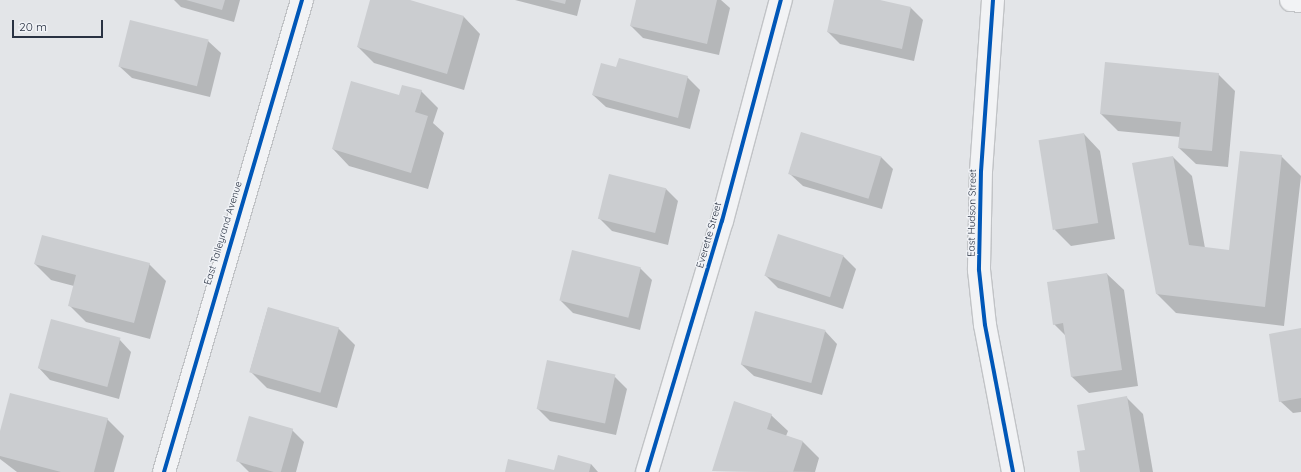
<!DOCTYPE html>
<style>
body{margin:0}
#map{position:relative;width:1301px;height:472px;overflow:hidden;background:#e3e5e8;font-family:Quicksand,sans-serif}
div>[style]{position:absolute}
[style*='--x']{left:calc(var(--x)*1px);top:calc(var(--y)*1px);width:calc(var(--w)*1px);rotate:calc(var(--a)*1deg)}
.shadow>*{inset:0;background:#0003}
.building>*{inset:0;background:#cbcdd0;transform-origin:0 0}
.roads{filter:drop-shadow(1px 0 #c1c3c6) drop-shadow(-1px 0 #c1c3c6) drop-shadow(0 1px #c1c3c6) drop-shadow(0 -1px #c1c3c6)}
.minor>*{height:22px;margin:-11px;padding:0 11px;transform-origin:11px;border-radius:11px;background:#f2f3f5}
.cycleway>*{height:4px;margin:-2px;padding:0 2px;transform-origin:2px;border-radius:2px;background:#0057b8}
span{translate:-50% -50%;white-space:nowrap;text-align:center;line-height:1.15;-webkit-text-stroke:3px #f1f3f7;paint-order:stroke}
.street-label{font-size:10px;color:#293242}
.scale{position:absolute;left:12px;top:20px;width:91px;height:18px;box-sizing:border-box;border:2px solid #293242;border-top:0;padding-left:5px;font-size:12px;line-height:14px;white-space:nowrap;color:#293242;-webkit-text-stroke:3px #f1f3f7;paint-order:stroke}
</style>
<div id="map">
<div class="shadow">
<i style="clip-path:polygon(174px 0,240px 0,234px 22px,181px 7px)"></i>
<i style="clip-path:polygon(371px 0,406px 0,464px 17px,480px 34px,464px 90px,374px 63px,358px 47px)"></i>
<i style="clip-path:polygon(515px 0,581px 0,577px 16px)"></i>
<i style="clip-path:polygon(637px 0,721px 0,730px 8px,719px 55px,643px 38px,631px 26px)"></i>
<i style="clip-path:polygon(835px 0,876px 0,911px 8px,923px 20px,914px 61px,840px 44px,828px 32px)"></i>
<i style="clip-path:polygon(208px 41px,221px 53px,210px 97px,132px 78px,119px 66px)"></i>
<i style="clip-path:polygon(1106px 63px,1218px 74px,1235px 91px,1228px 167px,1196px 164px,1179px 148px,1180px 137px,1118px 131px,1101px 114px)"></i>
<i style="clip-path:polygon(617px 68px,687px 77px,700px 90px,690px 129px,606px 107px,593px 95px)"></i>
<i style="clip-path:polygon(421px 91px,438px 108px,433px 123px,444px 133px,428px 189px,349px 166px,333px 149px,400px 96px)"></i>
<i style="clip-path:polygon(1084px 134px,1100px 151px,1115px 239px,1071px 246px,1055px 230px)"></i>
<i style="clip-path:polygon(1281px 156px,1301px 176px,1284px 326px,1176px 313px,1157px 294px,1173px 157px,1192px 176px,1205px 248px,1230px 251px)"></i>
<i style="clip-path:polygon(881px 157px,893px 169px,882px 209px,803px 186px,790px 174px)"></i>
<i style="clip-path:polygon(666px 189px,678px 201px,668px 245px,612px 231px,600px 219px)"></i>
<i style="clip-path:polygon(843px 256px,856px 269px,843px 309px,778px 288px,766px 276px)"></i>
<i style="clip-path:polygon(35px 264px,149px 264px,166px 281px,150px 339px,86px 322px,69px 305px,74px 286px,51px 280px)"></i>
<i style="clip-path:polygon(640px 268px,652px 280px,640px 330px,573px 313px,561px 301px)"></i>
<i style="clip-path:polygon(1107px 274px,1124px 290px,1138px 386px,1089px 393px,1072px 377px,1066px 336px,1054px 324px)"></i>
<i style="clip-path:polygon(268px 308px,339px 329px,355px 345px,337px 408px,267px 388px,250px 371px)"></i>
<i style="clip-path:polygon(1301px 329px,1301px 412px,1293px 413px,1280px 401px)"></i>
<i style="clip-path:polygon(825px 331px,837px 344px,822px 395px,754px 376px,741px 364px)"></i>
<i style="clip-path:polygon(119px 339px,131px 352px,119px 399px,50px 380px,38px 367px)"></i>
<i style="clip-path:polygon(614px 376px,627px 389px,616px 435px,550px 421px,538px 409px)"></i>
<i style="clip-path:polygon(1126px 397px,1143px 414px,1153px 472px,1081px 472px,1086px 451px)"></i>
<i style="clip-path:polygon(771px 415px,788px 431px,786px 436px,803px 442px,819px 458px,815px 472px,713px 471px)"></i>
<i style="clip-path:polygon(107px 419px,124px 436px,114px 472px,17px 472px,0 459px,0 435px)"></i>
<i style="clip-path:polygon(292px 430px,304px 442px,296px 472px,249px 472px,238px 461px)"></i>
<i style="clip-path:polygon(591px 464px,598px 472px,506px 472px,555px 472px)"></i>
</div>
<div class="building">
<i style="clip-path:polygon(186px 0,225px 0,222px 10px)"></i>
<i style="clip-path:polygon(370px 0,410px 0,464px 16px,447px 74px,357px 47px)"></i>
<i style="clip-path:polygon(549px 0,566px 0,565px 4px)"></i>
<i style="clip-path:polygon(636px 0,717px 0,707px 44px,630px 26px)"></i>
<i style="clip-path:polygon(834px 0,880px 0,911px 7px,902px 49px,827px 32px)"></i>
<i style="left:130px;top:20px;width:81px;height:48px;rotate:14deg"></i>
<i style="clip-path:polygon(619px 58px,688px 76px,678px 118px,592px 95px,601px 63px,616px 67px)"></i>
<i style="clip-path:polygon(1105px 62px,1219px 73px,1212px 151px,1178px 148px,1181px 122px,1100px 114px)"></i>
<i style="clip-path:polygon(351px 81px,399px 95px,402px 85px,422px 90px,415px 112px,428px 116px,411px 173px,332px 149px)"></i>
<i style="left:801px;top:132px;width:84px;height:44px;rotate:17deg"></i>
<i style="left:1084px;top:133px;width:91px;height:46px;rotate:81deg"></i>
<i style="clip-path:polygon(1240px 151px,1282px 155px,1265px 307px,1156px 294px,1132px 163px,1173px 156px,1189px 245px,1229px 250px)"></i>
<i style="left:609px;top:174px;width:59px;height:46px;rotate:14deg"></i>
<i style="left:778px;top:234px;width:69px;height:44px;rotate:18deg"></i>
<i style="clip-path:polygon(42px 235px,150px 263px,134px 323px,68px 306px,76px 275px,34px 264px)"></i>
<i style="left:572px;top:250px;width:71px;height:52px;rotate:14deg"></i>
<i style="clip-path:polygon(1107px 273px,1122px 370px,1071px 377px,1063px 323px,1053px 325px,1047px 282px)"></i>
<i style="left:268px;top:307px;width:74px;height:68px;rotate:16deg"></i>
<i style="left:755px;top:311px;width:73px;height:55px;rotate:15deg"></i>
<i style="left:51px;top:319px;width:72px;height:51px;rotate:15deg"></i>
<i style="clip-path:polygon(1301px 328px,1301px 398px,1279px 402px,1269px 334px)"></i>
<i style="left:547px;top:360px;width:70px;height:50px;rotate:12deg"></i>
<i style="clip-path:polygon(10px 393px,108px 418px,94px 472px,61px 472px,0 456px,0 431px)"></i>
<i style="clip-path:polygon(1127px 396px,1140px 472px,1080px 472px,1077px 451px,1085px 450px,1077px 405px)"></i>
<i style="clip-path:polygon(734px 401px,772px 414px,767px 429px,803px 441px,793px 472px,712px 471px)"></i>
<i style="left:249px;top:416px;width:46px;height:47px;rotate:16deg"></i>
<i style="clip-path:polygon(558px 455px,591px 464px,589px 472px,505px 472px,508px 459px,554px 470px)"></i>
</div>
<div class="roads">
<div class="minor">
<i style="--x:993;--y:0;--w:171;--a:94"></i>
<i style="--x:981;--y:171;--w:99;--a:91.2"></i>
<i style="--x:979;--y:270;--w:55;--a:83.8"></i>
<i style="--x:985;--y:325;--w:150;--a:79.2"></i>
<i style="--x:1291;--y:0;--w:10;--a:6"></i>
<i style="--x:164;--y:472;--w:492;--a:-73.7"></i>
<i style="--x:647;--y:472;--w:262;--a:-73.4"></i>
<i style="--x:722;--y:221;--w:229;--a:-75.1"></i>
</div>
</div>
<div class="cycleway">
<i style="--x:993;--y:0;--w:171;--a:94"></i>
<i style="--x:981;--y:171;--w:99;--a:91.2"></i>
<i style="--x:979;--y:270;--w:55;--a:83.8"></i>
<i style="--x:985;--y:325;--w:150;--a:79.2"></i>
<i style="--x:164;--y:472;--w:492;--a:-73.7"></i>
<i style="--x:647;--y:472;--w:262;--a:-73.4"></i>
<i style="--x:722;--y:221;--w:229;--a:-75.1"></i>
</div>
<div class="street-label">
<span style="left:972px;top:213px;rotate:-89deg">East Hudson Street</span>
<span style="left:223px;top:233px;rotate:-73deg">East Talleyrand Avenue</span>
<span style="left:709px;top:235px;rotate:-74deg">Everette Street</span>
</div>
<div class="scale">20 m</div>
</div>
